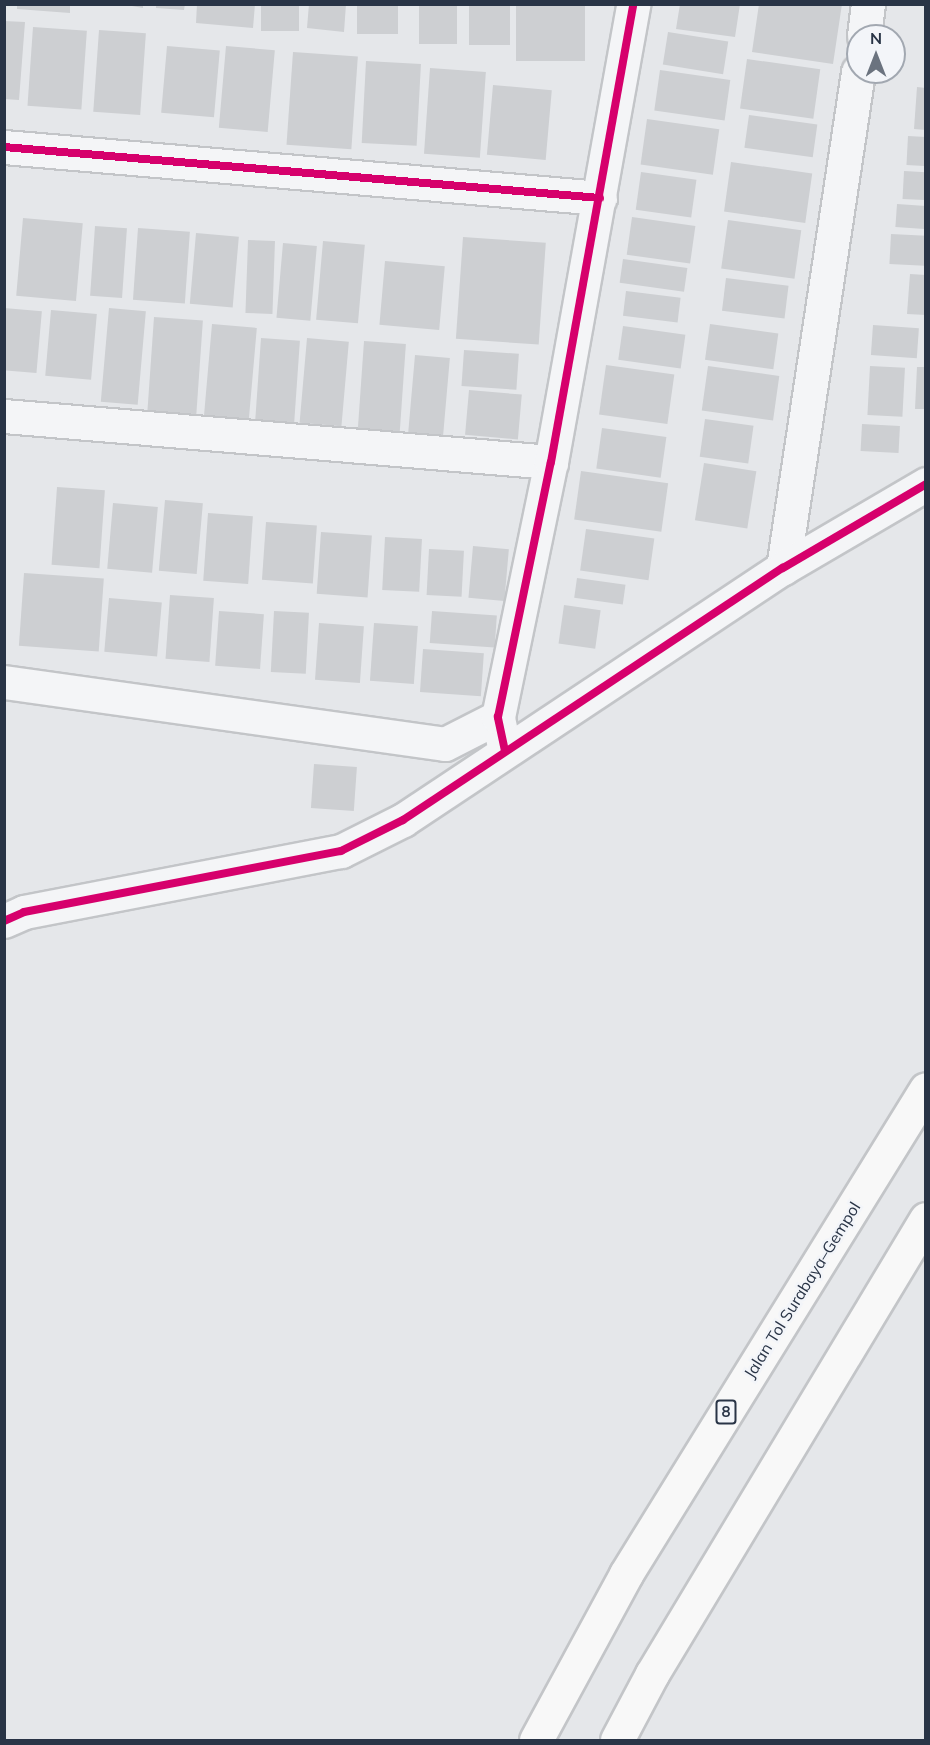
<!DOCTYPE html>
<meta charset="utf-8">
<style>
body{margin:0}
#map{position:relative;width:930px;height:1745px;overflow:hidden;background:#e5e7ea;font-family:Mulish,sans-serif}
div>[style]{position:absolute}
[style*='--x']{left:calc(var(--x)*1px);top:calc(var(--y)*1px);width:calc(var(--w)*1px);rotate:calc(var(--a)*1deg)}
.building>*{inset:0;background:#cdcfd2;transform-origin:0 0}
.roads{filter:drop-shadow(2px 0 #c3c5c8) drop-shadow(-2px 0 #c3c5c8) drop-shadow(0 2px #c3c5c8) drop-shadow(0 -2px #c3c5c8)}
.street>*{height:33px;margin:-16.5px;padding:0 16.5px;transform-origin:16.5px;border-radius:16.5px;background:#f4f5f7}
.highway>*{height:33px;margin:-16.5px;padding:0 16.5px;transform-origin:16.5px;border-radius:16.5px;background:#f8f8f8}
.cycleway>*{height:8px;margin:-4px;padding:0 4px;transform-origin:4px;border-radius:4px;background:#d6006c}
span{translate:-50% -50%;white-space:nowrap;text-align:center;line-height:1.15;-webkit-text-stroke:5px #f3f5f9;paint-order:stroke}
.shield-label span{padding:2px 4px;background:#f3f5f9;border:2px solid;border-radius:4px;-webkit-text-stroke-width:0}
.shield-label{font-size:15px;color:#293446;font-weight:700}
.street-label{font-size:16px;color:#293446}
.frame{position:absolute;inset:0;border:6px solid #293446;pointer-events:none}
.north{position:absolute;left:846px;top:24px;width:60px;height:60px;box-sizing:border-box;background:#f3f5f9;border:2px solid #a2a8b1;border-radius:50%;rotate:0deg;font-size:16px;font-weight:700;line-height:24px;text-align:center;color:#293446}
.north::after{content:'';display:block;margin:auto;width:21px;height:27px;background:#6b737f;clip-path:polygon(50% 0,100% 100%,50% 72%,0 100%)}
</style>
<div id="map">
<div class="building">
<i style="clip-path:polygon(17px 4px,70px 4px,70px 13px,17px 9px)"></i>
<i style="clip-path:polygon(121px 4px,143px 4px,143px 8px)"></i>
<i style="clip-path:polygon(156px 4px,185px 4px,184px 10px,156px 8px)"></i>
<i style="clip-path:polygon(197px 4px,255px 4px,253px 28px,196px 23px)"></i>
<i style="left:261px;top:4px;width:38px;height:27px"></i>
<i style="clip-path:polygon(309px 4px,346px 4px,344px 32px,307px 28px)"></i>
<i style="left:357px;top:4px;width:41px;height:30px"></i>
<i style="left:516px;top:4px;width:69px;height:57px"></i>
<i style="clip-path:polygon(680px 4px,740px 4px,735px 37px,676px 29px)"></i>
<i style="clip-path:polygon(759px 4px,842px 4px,833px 64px,752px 52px)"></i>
<i style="left:419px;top:5px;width:38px;height:39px"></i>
<i style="left:469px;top:5px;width:41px;height:40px"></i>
<i style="clip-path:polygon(4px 21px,25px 22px,19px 100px,4px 99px)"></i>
<i style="left:33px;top:27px;width:54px;height:79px;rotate:4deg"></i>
<i style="left:99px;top:30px;width:47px;height:82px;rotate:4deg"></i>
<i style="left:668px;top:32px;width:61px;height:33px;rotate:9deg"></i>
<i style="left:167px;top:46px;width:53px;height:67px;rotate:5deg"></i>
<i style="left:226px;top:46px;width:49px;height:82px;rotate:5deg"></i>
<i style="left:293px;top:52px;width:65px;height:93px;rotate:4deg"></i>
<i style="left:747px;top:59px;width:74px;height:50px;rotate:8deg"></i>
<i style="left:366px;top:61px;width:55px;height:82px;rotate:3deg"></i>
<i style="left:430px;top:68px;width:56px;height:86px;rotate:4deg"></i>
<i style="left:660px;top:70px;width:71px;height:41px;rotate:8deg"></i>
<i style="left:493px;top:85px;width:59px;height:70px;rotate:5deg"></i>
<i style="clip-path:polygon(917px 87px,926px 88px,926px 130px,914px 129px)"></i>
<i style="left:749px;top:115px;width:69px;height:33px;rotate:8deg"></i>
<i style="left:647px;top:119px;width:73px;height:46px;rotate:8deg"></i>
<i style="left:908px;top:136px;width:18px;height:29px;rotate:3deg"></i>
<i style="left:731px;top:162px;width:82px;height:50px;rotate:8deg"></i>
<i style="left:904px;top:171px;width:22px;height:28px;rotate:3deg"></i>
<i style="left:641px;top:172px;width:56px;height:38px;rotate:8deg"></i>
<i style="left:897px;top:204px;width:29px;height:23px;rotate:4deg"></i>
<i style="left:632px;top:217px;width:64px;height:38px;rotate:8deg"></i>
<i style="left:23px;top:218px;width:60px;height:78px;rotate:5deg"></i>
<i style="left:728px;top:220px;width:74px;height:49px;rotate:8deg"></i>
<i style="left:95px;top:226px;width:32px;height:70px;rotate:4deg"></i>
<i style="left:138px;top:228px;width:52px;height:72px;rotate:4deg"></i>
<i style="left:196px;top:233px;width:43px;height:71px;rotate:5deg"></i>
<i style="left:891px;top:234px;width:35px;height:30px;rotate:3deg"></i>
<i style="left:463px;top:237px;width:83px;height:102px;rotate:4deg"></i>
<i style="left:248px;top:240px;width:27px;height:73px;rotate:2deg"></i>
<i style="left:323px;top:241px;width:42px;height:79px;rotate:5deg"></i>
<i style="left:283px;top:243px;width:34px;height:75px;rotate:5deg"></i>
<i style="left:623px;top:259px;width:65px;height:24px;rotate:8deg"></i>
<i style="left:385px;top:261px;width:60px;height:64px;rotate:5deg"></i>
<i style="clip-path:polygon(910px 274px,926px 275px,926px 315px,907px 314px)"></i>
<i style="left:726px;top:278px;width:63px;height:33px;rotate:7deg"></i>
<i style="left:626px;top:291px;width:55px;height:25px;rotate:7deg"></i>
<i style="left:4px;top:308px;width:38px;height:62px;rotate:5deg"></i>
<i style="left:109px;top:308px;width:37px;height:94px;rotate:5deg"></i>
<i style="left:51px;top:310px;width:46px;height:66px;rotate:5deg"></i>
<i style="left:154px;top:317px;width:49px;height:94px;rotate:4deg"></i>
<i style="left:212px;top:324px;width:45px;height:93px;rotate:5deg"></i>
<i style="left:710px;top:324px;width:69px;height:36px;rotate:8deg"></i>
<i style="left:873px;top:325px;width:46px;height:30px;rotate:4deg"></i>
<i style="left:623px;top:326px;width:63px;height:34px;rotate:8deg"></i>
<i style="left:261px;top:338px;width:39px;height:82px;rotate:4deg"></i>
<i style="left:307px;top:338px;width:42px;height:85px;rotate:5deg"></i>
<i style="left:364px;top:341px;width:42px;height:90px;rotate:4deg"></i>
<i style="left:464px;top:350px;width:55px;height:36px;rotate:4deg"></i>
<i style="left:415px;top:355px;width:35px;height:83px;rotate:5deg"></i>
<i style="left:606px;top:365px;width:69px;height:50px;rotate:8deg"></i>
<i style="left:708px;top:366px;width:72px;height:45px;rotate:8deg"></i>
<i style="left:870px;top:366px;width:35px;height:49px;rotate:3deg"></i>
<i style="clip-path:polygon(917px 367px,926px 367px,926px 409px,915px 409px)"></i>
<i style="left:469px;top:390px;width:53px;height:45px;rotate:5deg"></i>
<i style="left:705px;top:419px;width:49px;height:38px;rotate:8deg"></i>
<i style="left:862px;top:424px;width:38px;height:27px;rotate:3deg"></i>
<i style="left:602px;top:428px;width:65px;height:41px;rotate:8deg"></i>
<i style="left:704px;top:463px;width:53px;height:58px;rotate:9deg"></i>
<i style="left:581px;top:471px;width:88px;height:49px;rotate:8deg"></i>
<i style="left:57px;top:487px;width:48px;height:78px;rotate:4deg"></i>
<i style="left:165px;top:500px;width:38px;height:71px;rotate:5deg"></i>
<i style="left:113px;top:503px;width:45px;height:66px;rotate:5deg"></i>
<i style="left:208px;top:513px;width:45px;height:68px;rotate:4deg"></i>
<i style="left:266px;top:522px;width:51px;height:58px;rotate:4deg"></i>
<i style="left:586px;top:529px;width:69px;height:42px;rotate:8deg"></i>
<i style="left:321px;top:532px;width:51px;height:62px;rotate:4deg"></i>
<i style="left:385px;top:537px;width:37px;height:53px;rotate:3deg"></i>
<i style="left:473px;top:546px;width:36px;height:52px;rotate:5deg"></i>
<i style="left:429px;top:549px;width:35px;height:46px;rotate:3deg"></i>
<i style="left:24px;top:573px;width:80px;height:73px;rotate:4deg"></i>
<i style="left:577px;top:578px;width:49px;height:20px;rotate:8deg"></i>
<i style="left:170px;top:595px;width:44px;height:64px;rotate:4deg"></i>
<i style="left:109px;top:598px;width:53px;height:54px;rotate:5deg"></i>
<i style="left:564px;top:605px;width:37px;height:39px;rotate:8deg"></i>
<i style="left:219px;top:611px;width:45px;height:55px;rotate:4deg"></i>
<i style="left:274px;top:611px;width:35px;height:61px;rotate:3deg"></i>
<i style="left:432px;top:611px;width:65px;height:32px;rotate:4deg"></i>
<i style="left:319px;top:623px;width:45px;height:57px;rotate:4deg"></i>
<i style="left:374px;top:623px;width:44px;height:58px;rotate:4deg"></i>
<i style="left:423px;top:649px;width:61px;height:43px;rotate:4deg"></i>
<i style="left:314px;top:764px;width:43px;height:44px;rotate:4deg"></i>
</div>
<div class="roads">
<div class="street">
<i style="--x:864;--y:36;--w:32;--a:-83"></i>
<i style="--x:4;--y:147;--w:598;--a:4.89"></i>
<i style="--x:4;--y:416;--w:549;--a:4.81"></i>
<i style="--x:783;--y:568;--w:502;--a:-81.4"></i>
<i style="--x:4;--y:682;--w:445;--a:8"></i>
<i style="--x:445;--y:744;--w:59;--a:-27"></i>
<i style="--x:505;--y:751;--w:35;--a:-102"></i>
<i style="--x:498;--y:717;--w:260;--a:-78.3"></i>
<i style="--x:551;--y:462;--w:465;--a:-79.8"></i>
<i style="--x:4;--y:921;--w:22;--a:-24"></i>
<i style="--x:24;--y:912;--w:323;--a:-10.9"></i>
<i style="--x:341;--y:851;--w:69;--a:-26.6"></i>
<i style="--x:403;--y:820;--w:456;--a:-33.6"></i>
<i style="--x:783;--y:568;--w:166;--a:-30.4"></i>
</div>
<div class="highway">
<i style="--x:536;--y:1740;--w:189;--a:-61.5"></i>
<i style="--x:626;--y:1574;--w:570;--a:-58.26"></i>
<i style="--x:617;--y:1740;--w:75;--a:-62.1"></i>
<i style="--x:652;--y:1674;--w:531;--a:-58.94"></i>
</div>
</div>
<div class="cycleway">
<i style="--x:4;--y:147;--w:598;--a:4.89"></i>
<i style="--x:505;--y:751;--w:35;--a:-102"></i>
<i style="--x:498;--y:717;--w:260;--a:-78.3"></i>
<i style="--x:551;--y:462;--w:465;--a:-79.8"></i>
<i style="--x:4;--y:921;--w:22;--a:-24"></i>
<i style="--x:24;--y:912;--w:323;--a:-10.9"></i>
<i style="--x:341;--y:851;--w:69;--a:-26.6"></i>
<i style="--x:403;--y:820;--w:456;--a:-33.6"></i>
<i style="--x:783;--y:568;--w:166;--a:-30.4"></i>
</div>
<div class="shield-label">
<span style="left:726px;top:1412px">8</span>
</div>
<div class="street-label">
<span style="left:802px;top:1290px;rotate:-58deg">Jalan Tol Surabaya–Gempol</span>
</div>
<div class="frame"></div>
<div class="north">N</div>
</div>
